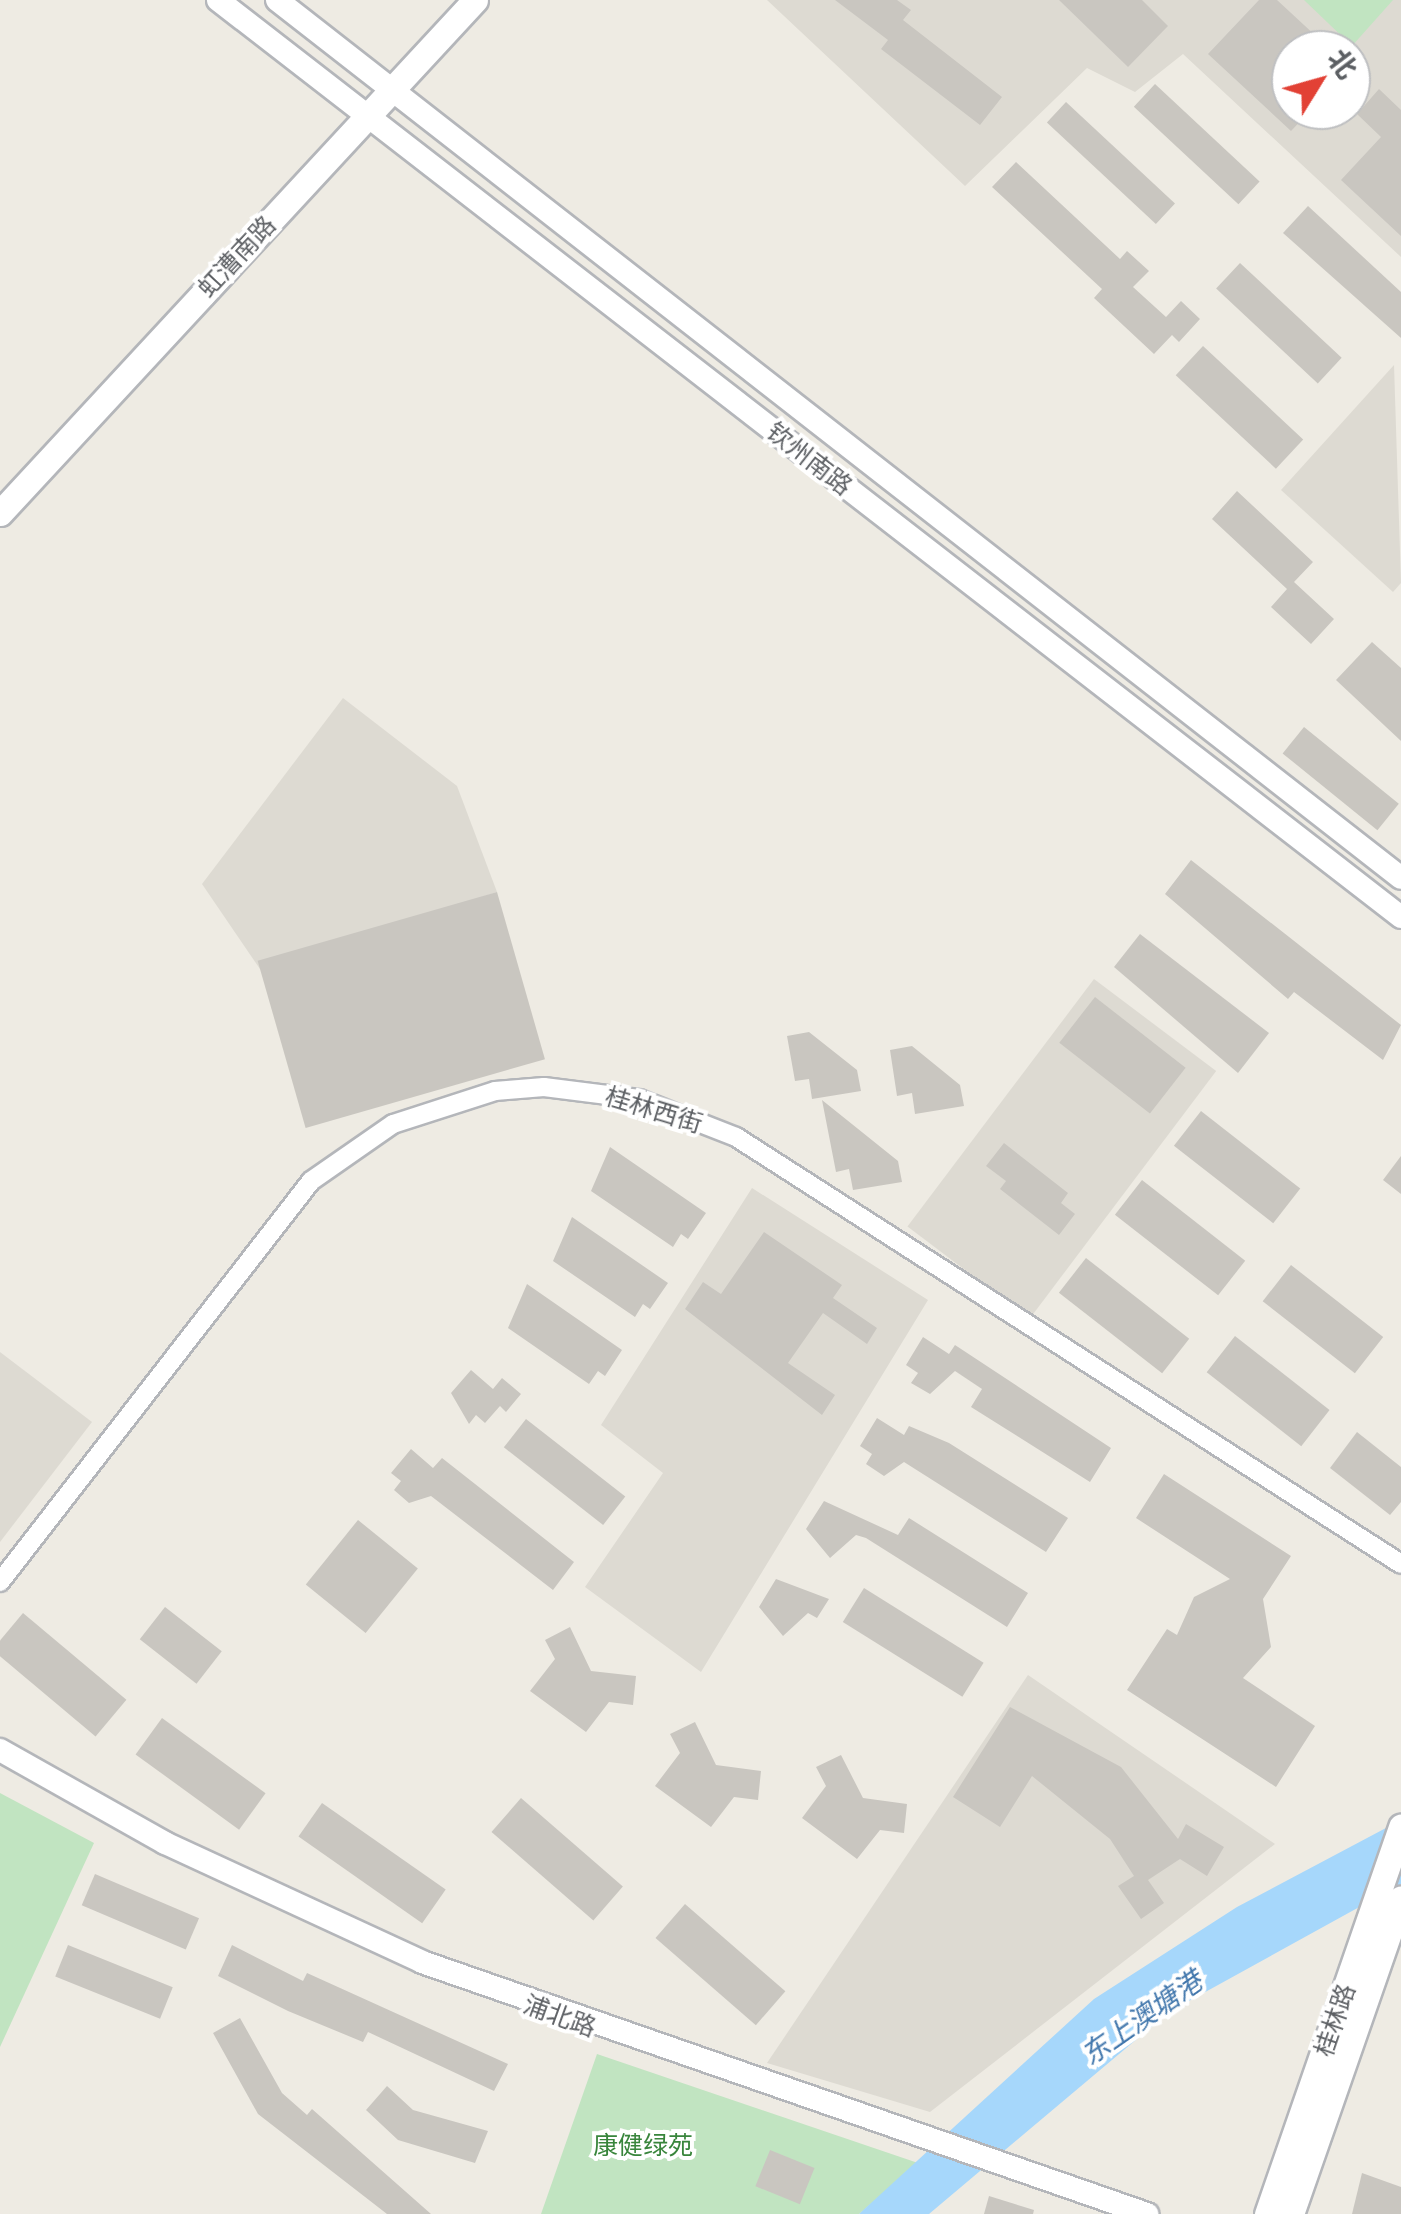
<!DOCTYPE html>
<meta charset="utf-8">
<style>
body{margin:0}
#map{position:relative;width:1401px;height:2214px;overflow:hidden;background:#eeebe3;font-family:Lato,"Noto Sans SC",sans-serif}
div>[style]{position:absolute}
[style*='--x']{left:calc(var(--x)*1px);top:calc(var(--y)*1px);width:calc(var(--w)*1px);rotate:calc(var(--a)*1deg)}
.education>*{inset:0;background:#dddad2;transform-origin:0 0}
.green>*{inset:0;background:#c1e4c1}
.water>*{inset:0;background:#a6d7fb}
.building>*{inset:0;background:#c9c6c0;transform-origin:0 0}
.roads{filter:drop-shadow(2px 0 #b4b6ba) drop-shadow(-2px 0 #b4b6ba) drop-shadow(0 2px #b4b6ba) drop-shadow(0 -2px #b4b6ba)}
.minor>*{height:18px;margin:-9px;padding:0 9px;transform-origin:9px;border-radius:9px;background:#fff}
.tertiary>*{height:22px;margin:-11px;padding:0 11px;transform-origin:11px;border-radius:11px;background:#fff}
.secondary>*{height:25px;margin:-12.5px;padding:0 12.5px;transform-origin:12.5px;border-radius:12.5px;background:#fff}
span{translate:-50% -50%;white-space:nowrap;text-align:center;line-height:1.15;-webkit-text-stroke:8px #fff;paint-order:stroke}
.street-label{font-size:25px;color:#5c5f63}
.park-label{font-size:25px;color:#39853c}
.water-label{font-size:28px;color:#4378ad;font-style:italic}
.north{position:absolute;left:1271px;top:30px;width:100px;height:100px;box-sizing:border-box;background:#fff;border:2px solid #bebfc1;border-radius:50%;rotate:53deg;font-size:28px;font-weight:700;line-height:40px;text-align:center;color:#5c5f63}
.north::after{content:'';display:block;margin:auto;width:35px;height:45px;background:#e24135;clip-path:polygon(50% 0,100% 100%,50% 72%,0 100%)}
</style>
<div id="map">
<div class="education">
<i style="clip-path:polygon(evenodd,767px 0,1401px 0,1401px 257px,1183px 54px,1135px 92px,1087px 68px,965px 186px,767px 0,1291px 50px,1351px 50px,1351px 110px,1291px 110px,1291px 50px)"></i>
<i style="clip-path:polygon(1394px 365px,1401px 583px,1393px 592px,1281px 490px)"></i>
<i style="clip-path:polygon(343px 698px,457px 786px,497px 892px,260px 969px,202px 884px)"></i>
<i style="left:1094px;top:979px;width:153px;height:310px;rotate:37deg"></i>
<i style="clip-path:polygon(752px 1188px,928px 1300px,701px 1672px,585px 1587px,663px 1473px,601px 1425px)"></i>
<i style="clip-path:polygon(0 1352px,92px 1422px,0 1542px)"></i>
<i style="clip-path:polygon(1028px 1675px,1275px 1844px,930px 2112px,767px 2063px)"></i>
</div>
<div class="green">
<i style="clip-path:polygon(1304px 0,1393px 0,1352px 46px)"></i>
<i style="clip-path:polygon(0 1793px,94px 1843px,0 2047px)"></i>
<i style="clip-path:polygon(597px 2054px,918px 2163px,859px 2214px,541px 2214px)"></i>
</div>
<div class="water">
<i style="clip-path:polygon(1401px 1820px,1401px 1884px,1169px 2012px,929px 2214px,859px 2214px,1094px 1999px,1237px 1907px)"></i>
</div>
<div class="building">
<i style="clip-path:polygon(835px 0,897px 0,911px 10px,903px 20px,1002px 97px,980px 125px,881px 49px,888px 40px)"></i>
<i style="clip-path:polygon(1059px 0,1142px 0,1168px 26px,1128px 67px)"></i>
<i style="clip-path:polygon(1259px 0,1277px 0,1331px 50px,1291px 50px,1291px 110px,1311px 110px,1291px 131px,1208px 54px)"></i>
<i style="left:1155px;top:84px;width:143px;height:31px;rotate:43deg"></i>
<i style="clip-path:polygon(1379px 89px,1401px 110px,1401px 236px,1341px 180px,1381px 137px,1357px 114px)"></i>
<i style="left:1066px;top:102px;width:149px;height:28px;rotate:43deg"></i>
<i style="clip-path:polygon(1016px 162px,1120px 259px,1127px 251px,1149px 271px,1133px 287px,1166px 317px,1181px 301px,1200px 319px,1179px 342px,1172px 335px,1154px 354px,1094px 298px,1102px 289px,992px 187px)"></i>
<i style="clip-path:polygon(1308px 206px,1401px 292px,1401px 338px,1283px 233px)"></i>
<i style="left:1240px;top:263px;width:139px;height:35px;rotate:43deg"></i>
<i style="left:1203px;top:346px;width:137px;height:40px;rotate:43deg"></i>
<i style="clip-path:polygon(1237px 491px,1313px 562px,1294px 582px,1334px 619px,1311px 644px,1271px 607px,1287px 589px,1212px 519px)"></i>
<i style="clip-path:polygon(1372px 642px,1401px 668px,1401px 741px,1336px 680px)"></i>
<i style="left:1304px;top:727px;width:122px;height:34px;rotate:39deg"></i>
<i style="clip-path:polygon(1191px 860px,1401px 1025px,1383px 1060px,1294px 992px,1288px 999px,1165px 894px)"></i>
<i style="left:497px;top:892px;width:174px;height:249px;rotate:74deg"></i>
<i style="clip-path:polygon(1140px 934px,1269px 1033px,1238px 1073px,1114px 967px)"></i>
<i style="left:1095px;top:997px;width:115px;height:58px;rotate:38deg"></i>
<i style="clip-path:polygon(809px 1032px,857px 1070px,861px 1091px,812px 1099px,809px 1079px,795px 1081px,787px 1036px)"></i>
<i style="clip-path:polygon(912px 1046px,960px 1085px,964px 1106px,915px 1114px,912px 1093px,897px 1096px,890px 1050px)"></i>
<i style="clip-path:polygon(822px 1100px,898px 1161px,902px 1182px,853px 1190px,849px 1169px,836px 1172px)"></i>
<i style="left:1201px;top:1111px;width:126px;height:44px;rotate:38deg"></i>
<i style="clip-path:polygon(1004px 1143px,1068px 1193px,1061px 1203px,1075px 1214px,1059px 1235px,1000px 1189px,1006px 1181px,986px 1166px)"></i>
<i style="clip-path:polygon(610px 1147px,706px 1213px,688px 1239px,681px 1234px,673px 1247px,591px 1191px)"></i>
<i style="clip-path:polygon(1401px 1156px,1401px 1194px,1383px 1180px)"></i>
<i style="left:1142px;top:1180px;width:131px;height:44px;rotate:38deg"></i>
<i style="clip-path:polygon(572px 1217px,668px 1283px,650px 1309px,643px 1304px,635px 1317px,553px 1261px)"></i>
<i style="clip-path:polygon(764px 1232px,842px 1285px,833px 1298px,877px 1328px,867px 1344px,823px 1313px,788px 1363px,835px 1395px,822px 1415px,685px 1309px,703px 1282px,721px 1294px)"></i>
<i style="left:1086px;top:1258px;width:131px;height:44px;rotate:38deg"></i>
<i style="left:1291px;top:1265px;width:117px;height:46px;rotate:38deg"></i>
<i style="clip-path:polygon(527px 1284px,622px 1350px,605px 1376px,598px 1371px,589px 1384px,508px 1328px)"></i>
<i style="left:1235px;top:1336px;width:120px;height:46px;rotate:38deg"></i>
<i style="clip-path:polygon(923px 1337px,949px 1354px,955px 1345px,1111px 1448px,1090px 1482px,971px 1407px,982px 1389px,955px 1371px,930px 1394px,911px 1383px,918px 1373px,906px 1365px)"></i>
<i style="clip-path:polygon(471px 1370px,493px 1389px,502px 1378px,521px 1394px,506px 1412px,500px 1406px,485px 1423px,476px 1415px,469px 1424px,451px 1393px)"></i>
<i style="clip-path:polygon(877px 1418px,904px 1435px,909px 1426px,949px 1443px,1068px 1518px,1046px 1552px,904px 1462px,884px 1476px,866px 1464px,872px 1454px,860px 1446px)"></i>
<i style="left:526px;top:1419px;width:126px;height:36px;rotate:38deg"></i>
<i style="clip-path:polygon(1357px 1432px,1401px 1467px,1401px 1502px,1390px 1515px,1330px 1468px)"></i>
<i style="clip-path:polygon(411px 1449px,433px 1468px,442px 1458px,574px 1562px,553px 1590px,431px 1496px,409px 1503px,394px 1490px,401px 1481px,391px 1473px)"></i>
<i style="clip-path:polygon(1164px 1474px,1291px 1556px,1263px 1599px,1271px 1647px,1243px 1678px,1315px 1726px,1276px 1787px,1127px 1690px,1167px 1629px,1177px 1635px,1194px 1597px,1230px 1579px,1136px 1518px)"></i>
<i style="clip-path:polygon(824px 1501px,898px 1535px,909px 1518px,1028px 1593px,1007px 1627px,866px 1538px,856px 1535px,830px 1558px,806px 1529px)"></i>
<i style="left:358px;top:1520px;width:77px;height:83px;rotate:39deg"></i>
<i style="clip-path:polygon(776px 1579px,829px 1599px,817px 1618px,808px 1613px,783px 1636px,759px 1607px)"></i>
<i style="left:864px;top:1588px;width:141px;height:40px;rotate:32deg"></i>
<i style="left:165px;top:1607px;width:72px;height:41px;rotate:38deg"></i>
<i style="left:23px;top:1613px;width:135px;height:48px;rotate:40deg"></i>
<i style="clip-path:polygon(570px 1627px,591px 1671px,636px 1676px,633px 1705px,609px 1702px,586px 1732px,530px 1691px,555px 1659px,545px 1640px)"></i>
<i style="clip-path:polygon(1010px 1707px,1121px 1767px,1178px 1839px,1186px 1824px,1224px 1847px,1207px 1876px,1180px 1859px,1148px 1880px,1164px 1903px,1141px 1919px,1118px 1886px,1134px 1876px,1110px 1839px,1032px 1776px,1000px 1827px,953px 1797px)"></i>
<i style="left:162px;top:1718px;width:128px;height:45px;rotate:36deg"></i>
<i style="clip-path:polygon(695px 1722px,716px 1765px,761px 1771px,758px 1800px,734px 1797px,711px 1827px,655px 1786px,680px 1753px,670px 1734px)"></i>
<i style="clip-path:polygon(841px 1755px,863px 1798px,907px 1804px,904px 1833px,880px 1830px,857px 1859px,802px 1818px,826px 1786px,816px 1767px)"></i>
<i style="left:521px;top:1798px;width:135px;height:45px;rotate:41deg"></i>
<i style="left:322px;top:1803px;width:151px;height:41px;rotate:35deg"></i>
<i style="left:95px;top:1874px;width:113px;height:34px;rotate:23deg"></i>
<i style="left:685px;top:1904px;width:133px;height:45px;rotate:41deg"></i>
<i style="left:68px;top:1945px;width:113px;height:34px;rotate:22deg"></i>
<i style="clip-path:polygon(232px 1945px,303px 1981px,307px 1973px,508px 2064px,494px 2091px,368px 2032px,363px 2042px,288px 2011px,218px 1976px)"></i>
<i style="clip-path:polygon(240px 2018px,282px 2093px,307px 2115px,312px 2109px,431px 2214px,387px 2214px,258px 2114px,213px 2033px)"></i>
<i style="clip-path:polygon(387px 2086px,413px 2110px,488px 2131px,475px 2163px,398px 2140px,366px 2110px)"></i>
<i style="left:770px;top:2150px;width:48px;height:39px;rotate:22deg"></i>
<i style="clip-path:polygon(1362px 2173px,1401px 2187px,1401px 2214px,1352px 2214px)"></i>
<i style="clip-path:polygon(989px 2196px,1034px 2210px,1033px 2214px,984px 2214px)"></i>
</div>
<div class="roads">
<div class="minor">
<i style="--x:0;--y:1582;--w:507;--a:-52.2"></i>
<i style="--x:311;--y:1181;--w:100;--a:-34.8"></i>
<i style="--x:393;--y:1124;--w:107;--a:-17.9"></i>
<i style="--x:495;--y:1091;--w:49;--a:-4.7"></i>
<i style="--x:544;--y:1087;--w:96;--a:7.2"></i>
<i style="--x:639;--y:1099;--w:104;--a:21.4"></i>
<i style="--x:736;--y:1137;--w:790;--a:32.7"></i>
</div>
<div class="tertiary">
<i style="--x:218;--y:0;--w:1497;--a:37.78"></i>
<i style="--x:277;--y:0;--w:1426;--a:37.99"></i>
<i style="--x:0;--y:1750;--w:189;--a:29.4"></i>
<i style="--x:165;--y:1843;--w:283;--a:24.8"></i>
<i style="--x:422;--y:1962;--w:768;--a:19.17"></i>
</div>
<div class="secondary">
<i style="--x:0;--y:513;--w:699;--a:-47.2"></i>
<i style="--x:1267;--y:2214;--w:410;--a:-70.9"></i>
<i style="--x:1291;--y:2214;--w:334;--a:-70.8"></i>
</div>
</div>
<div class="street-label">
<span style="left:236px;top:256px;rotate:-47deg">虹漕南路</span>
<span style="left:810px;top:458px;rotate:38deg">钦州南路</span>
<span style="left:654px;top:1109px;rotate:17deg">桂林西街</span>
<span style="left:560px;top:2015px;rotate:20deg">浦北路</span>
<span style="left:1334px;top:2020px;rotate:-71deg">桂林路</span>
</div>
<div class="park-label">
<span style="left:643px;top:2144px">康健绿苑</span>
</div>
<div class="water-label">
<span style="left:1141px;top:2017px;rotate:-35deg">东上澳塘港</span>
</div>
<div class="north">北</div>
</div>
